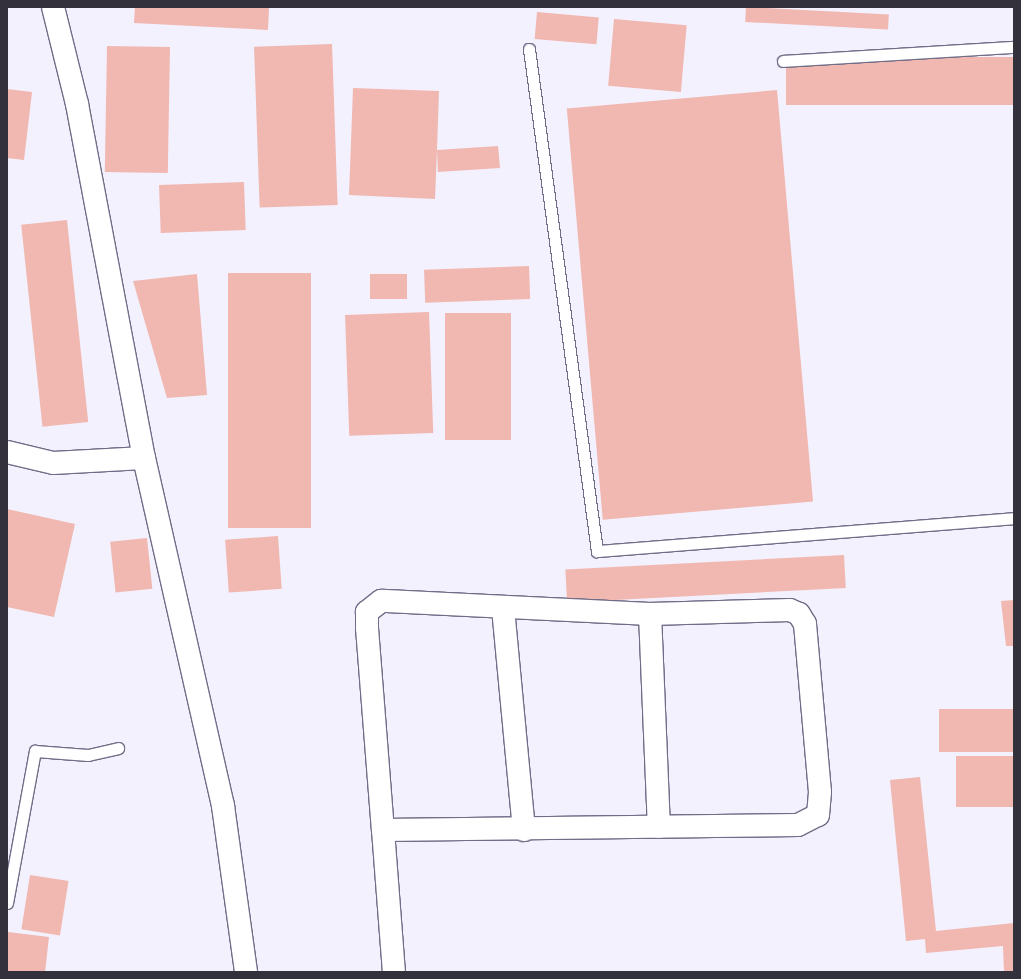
<!DOCTYPE html>
<style>
body{margin:0}
#map{position:relative;width:1021px;height:979px;overflow:hidden;background:#f2f1fd;font-family:Manrope,sans-serif}
div>[style]{position:absolute}
[style*='--x']{left:calc(var(--x)*1px);top:calc(var(--y)*1px);width:calc(var(--w)*1px);rotate:calc(var(--a)*1deg)}
.building>*{inset:0;background:#f1b7b1;transform-origin:0 0}
.roads{filter:drop-shadow(1px 0 #706d87) drop-shadow(-1px 0 #706d87) drop-shadow(0 1px #706d87) drop-shadow(0 -1px #706d87)}
.lane>*{height:11px;margin:-5.5px;padding:0 5.5px;transform-origin:5.5px;border-radius:5.5px;background:#fff}
.street>*{height:22px;margin:-11px;padding:0 11px;transform-origin:11px;border-radius:11px;background:#fff}
span{translate:-50% -50%;white-space:nowrap;text-align:center;line-height:1.15;-webkit-text-stroke:3px #fff;paint-order:stroke}
.frame{position:absolute;inset:0;border:8px solid #32313c;pointer-events:none}
</style>
<div id="map">
<div class="building">
<i style="clip-path:polygon(135px 7px,269px 7px,268px 30px,134px 23px)"></i>
<i style="left:746px;top:7px;width:143px;height:15px;rotate:3deg"></i>
<i style="left:537px;top:12px;width:62px;height:27px;rotate:5deg"></i>
<i style="left:614px;top:19px;width:73px;height:67px;rotate:5deg"></i>
<i style="left:332px;top:44px;width:161px;height:78px;rotate:88deg"></i>
<i style="left:107px;top:46px;width:63px;height:126px;rotate:1deg"></i>
<i style="left:1014px;top:57px;width:48px;height:228px;rotate:90deg"></i>
<i style="clip-path:polygon(353px 88px,439px 91px,437px 150px,498px 146px,500px 168px,438px 172px,437px 150px,435px 199px,349px 195px)"></i>
<i style="clip-path:polygon(7px 89px,32px 92px,24px 160px,7px 158px)"></i>
<i style="left:777px;top:90px;width:413px;height:211px;rotate:85deg"></i>
<i style="left:244px;top:182px;width:48px;height:85px;rotate:88deg"></i>
<i style="left:67px;top:220px;width:203px;height:46px;rotate:84deg"></i>
<i style="left:529px;top:266px;width:33px;height:105px;rotate:88deg"></i>
<i style="left:311px;top:273px;width:255px;height:83px;rotate:90deg"></i>
<i style="clip-path:polygon(197px 274px,207px 395px,167px 398px,133px 281px)"></i>
<i style="left:407px;top:274px;width:25px;height:37px;rotate:90deg"></i>
<i style="left:429px;top:312px;width:121px;height:84px;rotate:88deg"></i>
<i style="left:445px;top:313px;width:66px;height:127px"></i>
<i style="clip-path:polygon(7px 509px,75px 524px,54px 617px,7px 607px)"></i>
<i style="left:278px;top:536px;width:53px;height:53px;rotate:86deg"></i>
<i style="left:147px;top:538px;width:51px;height:37px;rotate:84deg"></i>
<i style="left:844px;top:555px;width:33px;height:279px;rotate:87deg"></i>
<i style="clip-path:polygon(1014px 600px,1014px 646px,1006px 646px,1001px 601px)"></i>
<i style="left:1014px;top:709px;width:43px;height:75px;rotate:90deg"></i>
<i style="left:1014px;top:756px;width:51px;height:58px;rotate:90deg"></i>
<i style="clip-path:polygon(920px 777px,936px 931px,1014px 923px,1014px 972px,1004px 972px,1003px 946px,926px 953px,925px 939px,906px 941px,890px 780px)"></i>
<i style="left:30px;top:875px;width:39px;height:55px;rotate:9deg"></i>
<i style="clip-path:polygon(8px 932px,49px 937px,45px 972px,7px 972px)"></i>
</div>
<div class="roads">
<div class="lane">
<i style="--x:529;--y:49;--w:507;--a:82.29"></i>
<i style="--x:597;--y:551;--w:418;--a:-4.5"></i>
<i style="--x:783;--y:61;--w:231;--a:-3.5"></i>
<i style="--x:7;--y:903;--w:155;--a:-79.6"></i>
<i style="--x:35;--y:751;--w:53;--a:4.3"></i>
<i style="--x:88;--y:755;--w:31;--a:-13"></i>
</div>
<div class="street">
<i style="--x:53;--y:7;--w:100;--a:76.1"></i>
<i style="--x:77;--y:104;--w:360;--a:79.3"></i>
<i style="--x:144;--y:458;--w:357;--a:77.2"></i>
<i style="--x:223;--y:806;--w:168;--a:82.1"></i>
<i style="--x:7;--y:452;--w:47;--a:13.4"></i>
<i style="--x:53;--y:463;--w:91;--a:-3.1"></i>
<i style="--x:503;--y:608;--w:223;--a:84.6"></i>
<i style="--x:650;--y:614;--w:213;--a:87.6"></i>
<i style="--x:383;--y:830;--w:415;--a:-0.7"></i>
<i style="--x:798;--y:825;--w:22;--a:-27"></i>
<i style="--x:818;--y:815;--w:23;--a:-85"></i>
<i style="--x:820;--y:792;--w:169;--a:-95.1"></i>
<i style="--x:805;--y:624;--w:12;--a:-121"></i>
<i style="--x:799;--y:614;--w:10;--a:-156"></i>
<i style="--x:790;--y:610;--w:140;--a:178.4"></i>
<i style="--x:650;--y:614;--w:269;--a:-177.2"></i>
<i style="--x:381;--y:601;--w:18;--a:142"></i>
<i style="--x:367;--y:612;--w:16;--a:90"></i>
<i style="--x:367;--y:628;--w:203;--a:85.5"></i>
<i style="--x:383;--y:830;--w:142;--a:85.6"></i>
</div>
</div>
<div class="frame"></div>
</div>
